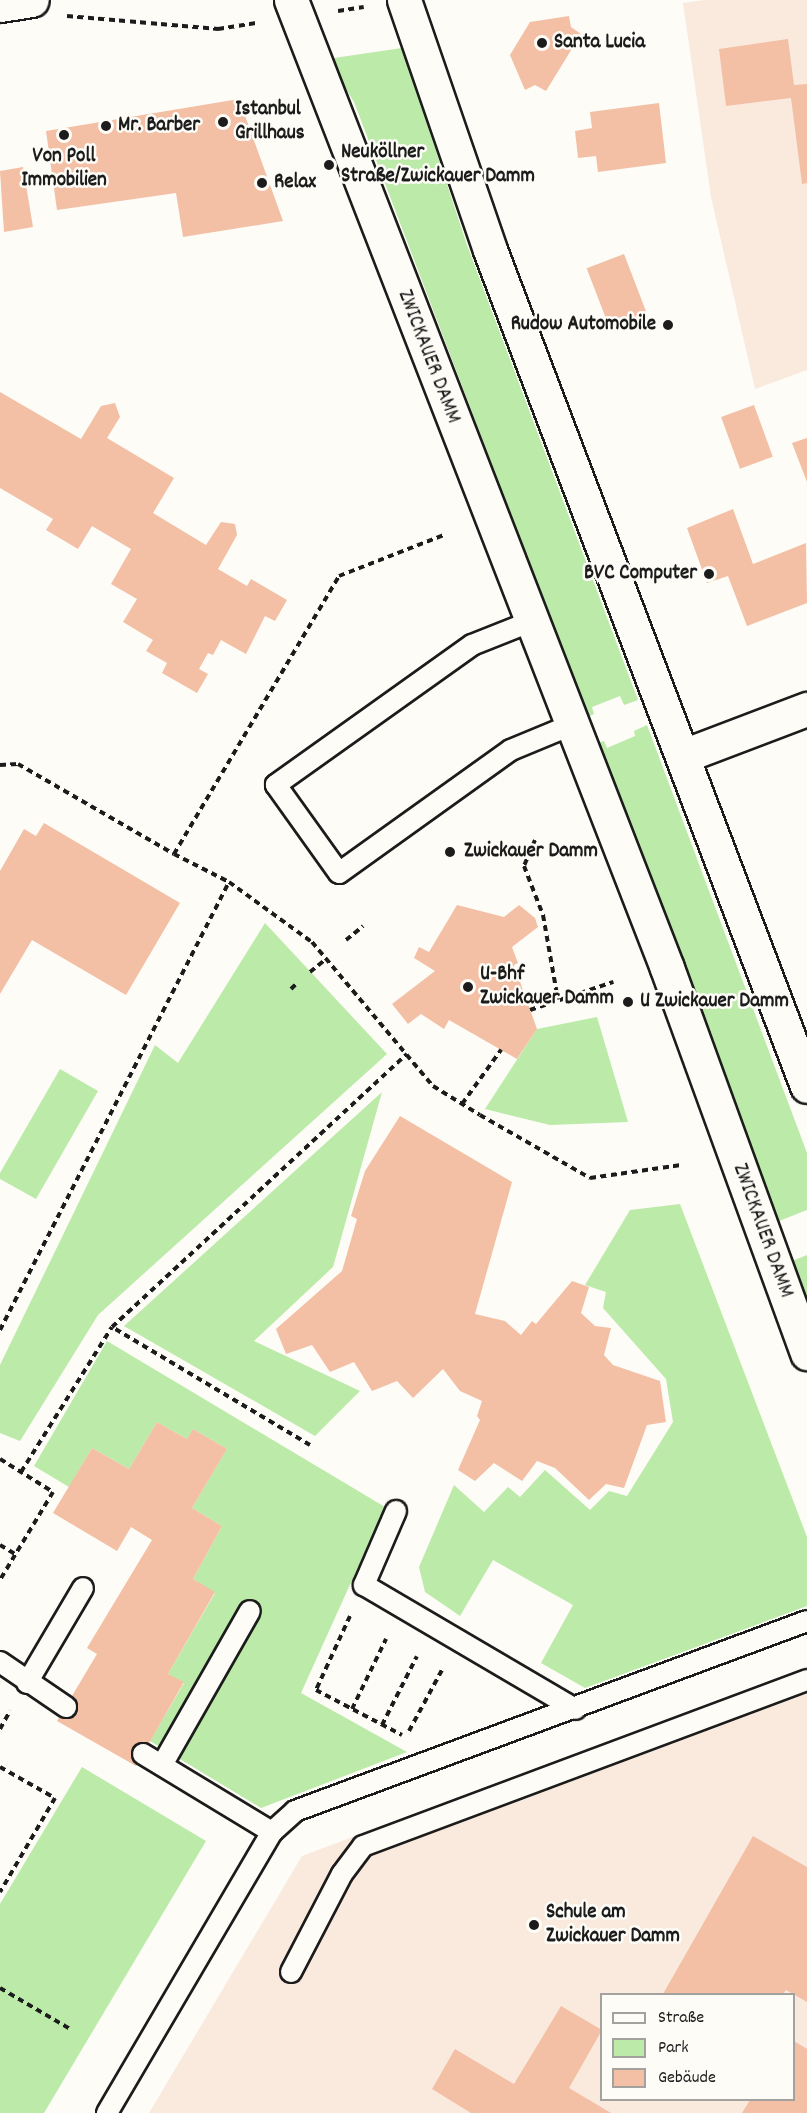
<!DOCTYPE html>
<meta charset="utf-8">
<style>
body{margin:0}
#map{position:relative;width:807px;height:2113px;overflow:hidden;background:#fdfcf7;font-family:Dekko,sans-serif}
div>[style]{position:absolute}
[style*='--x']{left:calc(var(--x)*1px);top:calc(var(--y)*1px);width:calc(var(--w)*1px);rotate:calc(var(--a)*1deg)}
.built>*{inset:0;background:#faeade}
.green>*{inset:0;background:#bceaa8}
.building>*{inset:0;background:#f3bfa5;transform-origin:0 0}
.path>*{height:4px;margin-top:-2px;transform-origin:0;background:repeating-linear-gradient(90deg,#1c1c1c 0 6px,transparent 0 10.5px)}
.roads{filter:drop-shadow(2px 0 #1c1c1c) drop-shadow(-2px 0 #1c1c1c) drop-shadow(0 2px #1c1c1c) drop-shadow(0 -2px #1c1c1c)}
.service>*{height:20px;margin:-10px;padding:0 10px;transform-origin:10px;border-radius:10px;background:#fdfcf7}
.minor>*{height:33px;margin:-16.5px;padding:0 16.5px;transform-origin:16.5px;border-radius:16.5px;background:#fdfcf7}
.tertiary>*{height:33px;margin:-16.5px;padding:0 16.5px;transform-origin:16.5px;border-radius:16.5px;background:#fdfcf7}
.secondary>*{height:33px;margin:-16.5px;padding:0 16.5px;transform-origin:16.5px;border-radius:16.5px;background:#fdfcf7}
.dots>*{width:16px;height:16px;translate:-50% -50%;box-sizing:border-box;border:3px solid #fdfcf7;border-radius:50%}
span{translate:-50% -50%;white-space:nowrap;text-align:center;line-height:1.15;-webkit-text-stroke:5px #fdfcf7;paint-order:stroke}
.poi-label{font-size:21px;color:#1c1c1c;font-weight:700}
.left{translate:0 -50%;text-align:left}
.right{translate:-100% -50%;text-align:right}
.street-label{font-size:21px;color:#1c1c1c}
.legend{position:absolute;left:600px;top:1993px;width:195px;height:108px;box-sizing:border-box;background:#fdfcf7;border:2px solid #a3a29f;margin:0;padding:8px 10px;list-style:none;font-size:18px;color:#1c1c1c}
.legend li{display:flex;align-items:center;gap:12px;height:30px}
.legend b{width:30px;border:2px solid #a3a29f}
</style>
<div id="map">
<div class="built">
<i style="clip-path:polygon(704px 0,807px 0,807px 370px,755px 389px,711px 197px,683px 3px)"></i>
<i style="clip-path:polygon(evenodd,807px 1667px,807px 2113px,149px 2113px,302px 1856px,807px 1667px,602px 1994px,794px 1994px,794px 2100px,602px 2100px,602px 1994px)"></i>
</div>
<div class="green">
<i style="clip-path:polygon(402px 48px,467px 245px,638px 700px,624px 705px,620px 696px,592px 707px,594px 714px,588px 717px,354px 102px,327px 59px)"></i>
<i style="clip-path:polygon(647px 725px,807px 1153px,807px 1210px,779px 1221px,597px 743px,604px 741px,607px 748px,635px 736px,634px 731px)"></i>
<i style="clip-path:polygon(265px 923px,387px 1054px,98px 1315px,20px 1441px,0 1433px,0 1365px,155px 1045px,178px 1063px)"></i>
<i style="clip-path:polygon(597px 1017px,628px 1122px,550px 1125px,485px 1109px,537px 1029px)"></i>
<i style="clip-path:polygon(60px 1069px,98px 1091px,36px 1199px,0 1179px,0 1173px)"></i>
<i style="clip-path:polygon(382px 1092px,333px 1267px,254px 1341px,360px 1391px,315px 1436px,124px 1326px)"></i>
<i style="clip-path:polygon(680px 1204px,807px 1537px,807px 1606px,585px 1688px,541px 1663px,573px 1605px,493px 1560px,460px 1616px,425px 1592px,419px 1567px,454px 1485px,484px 1512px,508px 1487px,520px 1497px,545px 1470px,590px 1510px,609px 1491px,627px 1496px,673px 1422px,666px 1379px,603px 1308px,606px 1292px,585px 1285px,630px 1210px)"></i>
<i style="clip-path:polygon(807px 1255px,807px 1300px,792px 1261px)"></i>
<i style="clip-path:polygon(107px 1341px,385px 1507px,301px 1693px,407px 1752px,261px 1808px,150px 1741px,184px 1683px,168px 1674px,215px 1593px,193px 1579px,222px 1526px,192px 1508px,227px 1449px,193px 1429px,187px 1439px,157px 1422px,129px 1469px,92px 1448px,69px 1487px,34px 1466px)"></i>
<i style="clip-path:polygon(82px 1767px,206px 1841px,44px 2113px,0 2113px,0 1904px)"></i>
</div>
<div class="building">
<i style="clip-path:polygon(569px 16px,571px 27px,581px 34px,546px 91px,535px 85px,525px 90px,510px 55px,530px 22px)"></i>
<i style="clip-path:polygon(788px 39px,794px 85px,807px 84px,807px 183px,802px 184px,791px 98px,726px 106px,719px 49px)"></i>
<i style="clip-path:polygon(239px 99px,283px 221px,183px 237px,176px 193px,57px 210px,46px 131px)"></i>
<i style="clip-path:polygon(659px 103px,666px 163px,598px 172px,596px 156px,578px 158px,575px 131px,592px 128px,590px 112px)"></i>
<i style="clip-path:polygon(23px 167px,33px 227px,4px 232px,0 171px)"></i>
<i style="left:624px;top:254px;width:64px;height:40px;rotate:69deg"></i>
<i style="clip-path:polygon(0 392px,81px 439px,101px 406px,115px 403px,120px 417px,107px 438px,174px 478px,153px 513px,206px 545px,221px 522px,235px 524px,237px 535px,218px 569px,247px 586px,251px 579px,287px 600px,275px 621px,265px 616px,246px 654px,221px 640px,213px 655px,208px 653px,199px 669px,208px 674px,197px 693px,162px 673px,167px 663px,146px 651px,153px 640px,123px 622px,137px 599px,111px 584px,131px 549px,92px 526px,78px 549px,46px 530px,53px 519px,0 488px)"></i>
<i style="left:754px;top:405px;width:55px;height:35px;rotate:70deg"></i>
<i style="clip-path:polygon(807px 438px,807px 482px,792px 443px)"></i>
<i style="clip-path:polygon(733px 509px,753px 564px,806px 543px,807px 603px,747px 626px,728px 576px,707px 583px,687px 528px)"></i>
<i style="clip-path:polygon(44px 823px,180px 903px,126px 995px,32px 940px,0 994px,0 871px,24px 829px,36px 836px)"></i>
<i style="clip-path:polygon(457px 905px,504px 917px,519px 905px,535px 918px,538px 927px,512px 947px,518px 963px,514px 965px,537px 1029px,517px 1059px,449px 1020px,444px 1029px,421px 1014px,408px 1024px,392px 1004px,435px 971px,414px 958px,419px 947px,429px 952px)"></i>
<i style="clip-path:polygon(400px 1116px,512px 1182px,475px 1314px,505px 1321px,521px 1335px,532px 1321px,536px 1324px,572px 1281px,589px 1287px,581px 1313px,595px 1326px,611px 1328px,604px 1355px,613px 1365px,660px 1381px,666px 1422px,647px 1425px,624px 1488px,606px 1484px,589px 1500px,555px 1468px,537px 1461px,522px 1481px,494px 1463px,475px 1481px,458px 1470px,480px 1420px,477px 1416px,482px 1401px,460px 1391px,443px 1369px,413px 1398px,397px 1381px,372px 1391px,354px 1362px,330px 1372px,312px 1345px,286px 1354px,276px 1329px,342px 1271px,357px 1219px,351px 1216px,365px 1171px)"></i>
<i style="clip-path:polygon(157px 1422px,187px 1439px,193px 1429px,227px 1449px,192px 1508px,222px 1526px,193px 1579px,215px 1592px,168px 1674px,184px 1682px,136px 1766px,57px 1721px,97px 1654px,87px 1648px,152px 1540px,131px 1527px,117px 1551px,53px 1513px,92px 1448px,129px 1469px)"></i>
<i style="clip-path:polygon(753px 1836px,807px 1867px,807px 2002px,786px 1990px,783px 1994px,663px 1994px)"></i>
<i style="clip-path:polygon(561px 2006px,602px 2030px,569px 2088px,611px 2113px,471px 2113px,432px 2089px,455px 2049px,514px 2084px)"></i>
<i style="clip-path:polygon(794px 2041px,807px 2049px,807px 2113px,742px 2113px,750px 2100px,794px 2100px)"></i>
</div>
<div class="path">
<i style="--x:338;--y:11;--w:26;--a:-9"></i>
<i style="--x:67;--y:16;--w:152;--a:4.9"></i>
<i style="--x:218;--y:29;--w:39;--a:-9"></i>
<i style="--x:0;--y:765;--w:18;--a:-3"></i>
<i style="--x:18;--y:764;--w:180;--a:30"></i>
<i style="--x:174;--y:854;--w:323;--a:-59.3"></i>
<i style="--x:339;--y:576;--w:115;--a:-21.4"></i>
<i style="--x:535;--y:840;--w:28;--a:113"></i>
<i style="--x:524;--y:866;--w:53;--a:68.8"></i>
<i style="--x:543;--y:915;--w:86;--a:80"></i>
<i style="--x:174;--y:854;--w:62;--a:27"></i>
<i style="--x:229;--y:882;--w:102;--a:35.9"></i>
<i style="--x:312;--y:942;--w:188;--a:50"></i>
<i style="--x:433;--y:1086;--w:55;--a:31.7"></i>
<i style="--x:480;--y:1115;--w:127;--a:29.8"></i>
<i style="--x:590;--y:1178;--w:92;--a:-8.1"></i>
<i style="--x:346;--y:940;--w:22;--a:-39"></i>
<i style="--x:310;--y:972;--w:19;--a:-39"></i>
<i style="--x:291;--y:989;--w:7;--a:-45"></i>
<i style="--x:530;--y:1010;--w:88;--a:-18.6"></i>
<i style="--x:462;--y:1104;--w:67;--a:-54.2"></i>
<i style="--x:0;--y:1330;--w:503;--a:-62.93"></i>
<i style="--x:310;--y:1445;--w:230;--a:-149.2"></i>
<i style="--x:112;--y:1327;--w:402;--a:-42.8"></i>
<i style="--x:0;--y:1459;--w:62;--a:31.9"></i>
<i style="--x:53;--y:1492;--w:103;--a:121.1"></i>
<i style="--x:21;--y:1472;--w:171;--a:-57.9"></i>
<i style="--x:0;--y:1545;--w:17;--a:31"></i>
<i style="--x:350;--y:1616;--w:81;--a:114.7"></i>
<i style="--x:316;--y:1690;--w:97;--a:27.6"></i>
<i style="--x:352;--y:1709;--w:78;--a:-64.1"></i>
<i style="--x:382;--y:1725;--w:77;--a:-63.1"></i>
<i style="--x:0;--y:1729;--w:21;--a:-61"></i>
<i style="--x:409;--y:1731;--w:69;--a:-61.6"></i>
<i style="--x:0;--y:1767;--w:63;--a:29.4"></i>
<i style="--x:55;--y:1798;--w:109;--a:120.3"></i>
<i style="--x:0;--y:1988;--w:83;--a:30.3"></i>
</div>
<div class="roads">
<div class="service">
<i style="--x:530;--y:622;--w:62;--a:158.4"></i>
<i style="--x:472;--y:645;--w:241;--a:144.5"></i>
<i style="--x:276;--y:785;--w:108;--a:54.4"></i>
<i style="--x:339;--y:873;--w:211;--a:-35.6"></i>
<i style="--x:511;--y:750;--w:65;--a:-22.6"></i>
<i style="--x:396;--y:1511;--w:81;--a:113.4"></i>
<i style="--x:364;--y:1585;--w:245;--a:30.4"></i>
<i style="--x:0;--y:1662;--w:80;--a:34.3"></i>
<i style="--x:27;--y:1683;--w:110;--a:-59.5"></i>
<i style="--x:143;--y:1754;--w:151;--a:31.2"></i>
<i style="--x:162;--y:1765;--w:177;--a:-60.3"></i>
<i style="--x:291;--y:1972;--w:110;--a:-62.5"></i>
<i style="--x:342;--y:1874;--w:35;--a:-53"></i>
<i style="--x:363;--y:1846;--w:474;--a:-20.5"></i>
<i style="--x:107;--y:2113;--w:326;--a:-59.6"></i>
<i style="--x:272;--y:1832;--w:31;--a:-42"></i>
<i style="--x:295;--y:1811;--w:546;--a:-20.36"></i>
</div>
<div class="minor">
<i style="--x:683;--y:756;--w:133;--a:-20.8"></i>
</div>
<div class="tertiary">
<i style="--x:291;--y:0;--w:1038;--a:68.77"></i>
<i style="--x:667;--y:968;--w:410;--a:70"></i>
<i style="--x:404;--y:0;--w:264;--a:71"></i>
<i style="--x:490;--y:250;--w:894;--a:69.23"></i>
</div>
<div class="secondary">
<i style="--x:0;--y:5;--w:32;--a:-9"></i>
</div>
</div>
<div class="dots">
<i style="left:542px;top:43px;background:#1c1c1c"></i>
<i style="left:223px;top:122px;background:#1c1c1c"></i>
<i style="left:106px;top:126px;background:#1c1c1c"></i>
<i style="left:64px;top:135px;background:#1c1c1c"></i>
<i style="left:329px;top:165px;background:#1c1c1c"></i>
<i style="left:262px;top:183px;background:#1c1c1c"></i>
<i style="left:668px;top:325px;background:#1c1c1c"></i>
<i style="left:709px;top:574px;background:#1c1c1c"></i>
<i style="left:450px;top:852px;background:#1c1c1c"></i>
<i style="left:468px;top:987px;background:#1c1c1c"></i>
<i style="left:628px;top:1002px;background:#1c1c1c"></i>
<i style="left:534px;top:1925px;background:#1c1c1c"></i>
</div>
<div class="poi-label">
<span class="left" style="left:554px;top:43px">Santa Lucia</span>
<span class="left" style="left:235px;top:122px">Istanbul<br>Grillhaus</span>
<span class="left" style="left:118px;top:126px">Mr. Barber</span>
<span class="left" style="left:341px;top:165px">Neuköllner<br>Straße/Zwickauer Damm</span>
<span style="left:64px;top:169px">Von Poll<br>Immobilien</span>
<span class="left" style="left:274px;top:183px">Relax</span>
<span class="right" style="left:656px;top:325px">Rudow Automobile</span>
<span class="right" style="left:697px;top:574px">BVC Computer</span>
<span class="left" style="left:464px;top:852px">Zwickauer Damm</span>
<span class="left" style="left:480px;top:987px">U-Bhf<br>Zwickauer Damm</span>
<span class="left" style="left:640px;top:1002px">U Zwickauer Damm</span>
<span class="left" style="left:546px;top:1925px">Schule am<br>Zwickauer Damm</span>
</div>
<div class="street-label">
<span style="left:428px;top:357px;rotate:69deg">ZWICKAUER DAMM</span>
<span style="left:762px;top:1231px;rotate:70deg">ZWICKAUER DAMM</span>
</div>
<ul class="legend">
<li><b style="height:8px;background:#fdfcf7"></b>Straße</li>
<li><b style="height:16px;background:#bceaa8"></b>Park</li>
<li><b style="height:16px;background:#f3bfa5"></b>Gebäude</li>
</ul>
</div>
